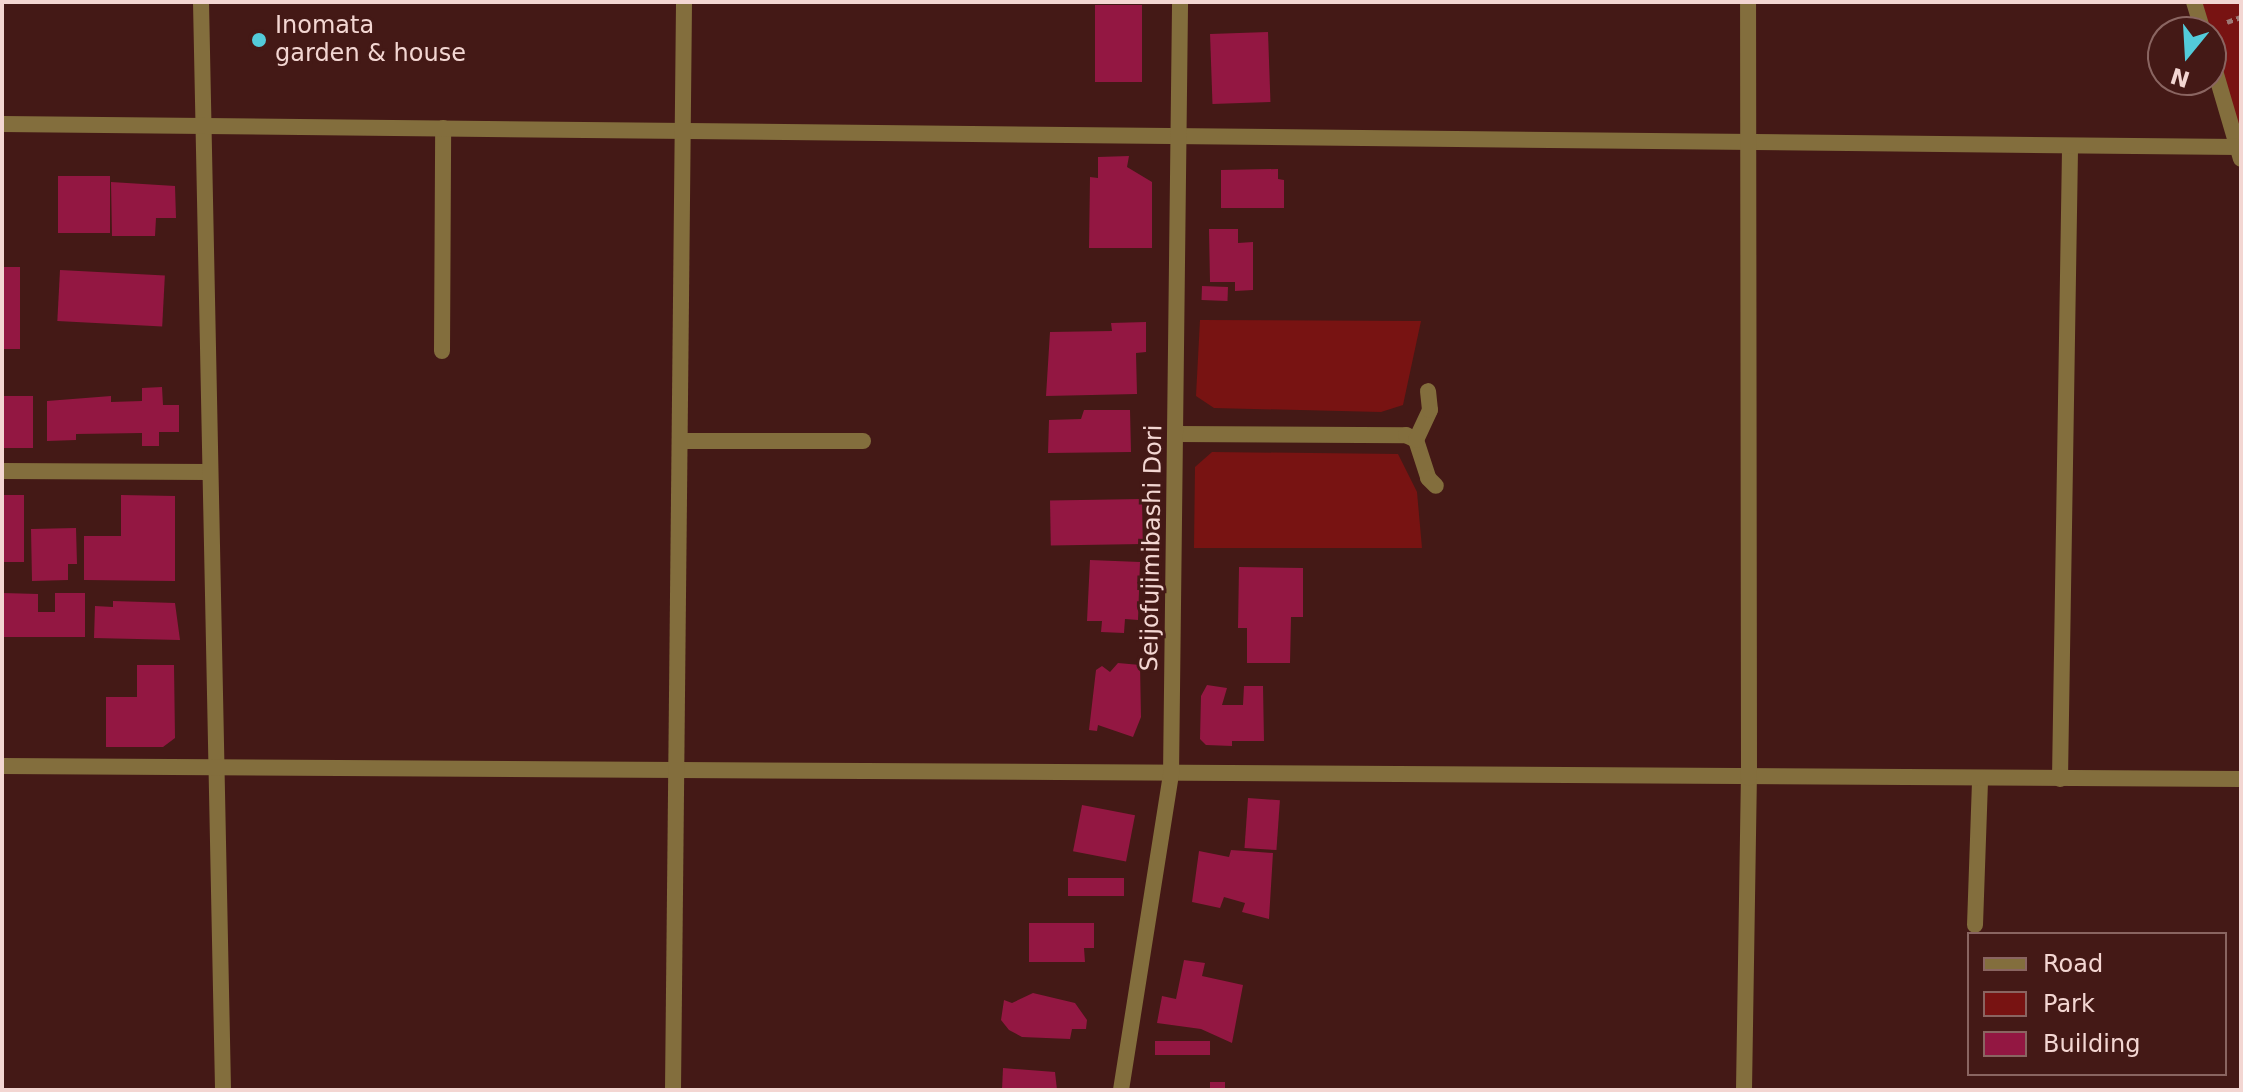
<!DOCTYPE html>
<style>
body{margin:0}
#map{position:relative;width:2243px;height:1092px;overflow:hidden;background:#441916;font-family:"DejaVu Sans",sans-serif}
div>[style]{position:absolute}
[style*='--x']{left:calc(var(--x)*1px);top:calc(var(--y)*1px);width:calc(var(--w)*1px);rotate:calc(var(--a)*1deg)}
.green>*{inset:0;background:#781312}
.building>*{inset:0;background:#931742;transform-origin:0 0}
.path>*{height:5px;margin-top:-2.5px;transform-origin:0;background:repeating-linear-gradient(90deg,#9e7b77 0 6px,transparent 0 10px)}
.lane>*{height:16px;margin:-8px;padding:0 8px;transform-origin:8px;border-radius:8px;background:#836e3d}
.street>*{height:16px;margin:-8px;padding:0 8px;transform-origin:8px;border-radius:8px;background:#836e3d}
.dots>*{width:22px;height:22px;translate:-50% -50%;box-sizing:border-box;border:4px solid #441916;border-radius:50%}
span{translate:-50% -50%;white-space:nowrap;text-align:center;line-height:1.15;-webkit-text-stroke:6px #441916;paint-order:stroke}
.poi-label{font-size:24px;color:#f3d6d2}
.left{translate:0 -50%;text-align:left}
.street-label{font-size:24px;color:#f3d6d2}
.frame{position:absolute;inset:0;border:4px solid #f3d6d2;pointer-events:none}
.legend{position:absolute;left:1967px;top:932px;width:260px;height:144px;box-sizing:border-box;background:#441916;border:2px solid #8a6561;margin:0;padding:10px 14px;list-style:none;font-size:24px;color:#f3d6d2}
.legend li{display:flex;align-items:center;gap:16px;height:40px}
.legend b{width:40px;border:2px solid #8a6561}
.north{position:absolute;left:2147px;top:16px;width:80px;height:80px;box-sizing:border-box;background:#441916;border:2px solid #8a6561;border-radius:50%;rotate:198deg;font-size:22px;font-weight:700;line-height:32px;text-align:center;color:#f3d6d2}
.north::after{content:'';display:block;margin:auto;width:28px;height:36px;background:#53cbda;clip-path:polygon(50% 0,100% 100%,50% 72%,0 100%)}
</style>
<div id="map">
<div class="green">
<i style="clip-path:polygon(2208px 2px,2241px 2px,2241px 159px,2211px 57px,2211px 32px,2203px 32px,2195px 5px)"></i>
<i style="clip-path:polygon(1200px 320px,1421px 321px,1403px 405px,1381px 412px,1214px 408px,1196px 396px)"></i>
<i style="clip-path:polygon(1212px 452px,1398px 454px,1417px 492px,1422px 548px,1194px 548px,1195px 467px)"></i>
</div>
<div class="building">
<i style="left:1095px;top:5px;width:47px;height:77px"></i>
<i style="left:1268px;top:32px;width:70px;height:58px;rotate:88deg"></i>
<i style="clip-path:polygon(1129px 156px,1127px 167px,1152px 182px,1152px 248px,1089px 248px,1090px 177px,1098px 178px,1098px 157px)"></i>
<i style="clip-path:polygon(1278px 169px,1278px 179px,1284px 180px,1284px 208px,1221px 208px,1221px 170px)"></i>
<i style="left:58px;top:176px;width:52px;height:57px"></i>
<i style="clip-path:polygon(111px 182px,175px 186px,176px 218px,156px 218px,155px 236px,112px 236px)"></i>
<i style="clip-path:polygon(1209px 229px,1238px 229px,1238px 243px,1253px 242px,1253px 290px,1235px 291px,1235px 282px,1210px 282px)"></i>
<i style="left:2px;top:267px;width:18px;height:82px"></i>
<i style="left:60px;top:270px;width:105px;height:51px;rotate:3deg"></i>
<i style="left:1202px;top:286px;width:26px;height:14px;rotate:2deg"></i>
<i style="clip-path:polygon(1146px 322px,1146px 352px,1136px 353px,1137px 394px,1046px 396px,1050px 332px,1112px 331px,1111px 323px)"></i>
<i style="clip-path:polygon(162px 387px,163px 405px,179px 405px,179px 432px,159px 432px,159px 446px,142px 446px,142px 433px,76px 434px,76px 440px,47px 441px,47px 401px,111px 396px,111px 402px,142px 401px,142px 388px)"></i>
<i style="left:2px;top:396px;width:31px;height:52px"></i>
<i style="clip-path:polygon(1084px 410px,1130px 410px,1131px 452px,1048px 453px,1049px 420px,1081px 419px)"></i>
<i style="left:2px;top:495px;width:22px;height:67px"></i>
<i style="clip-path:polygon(121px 495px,175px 496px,175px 581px,84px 580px,84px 536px,121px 536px)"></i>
<i style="left:1142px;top:499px;width:45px;height:92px;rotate:89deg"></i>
<i style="clip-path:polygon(76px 528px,77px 564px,68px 564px,68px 580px,32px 581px,31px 529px)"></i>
<i style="clip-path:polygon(1090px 560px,1140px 562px,1138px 620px,1125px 619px,1124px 633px,1101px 632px,1102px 621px,1087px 621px)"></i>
<i style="clip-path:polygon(1239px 567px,1303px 568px,1303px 617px,1291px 617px,1290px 663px,1247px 663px,1247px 628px,1238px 628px)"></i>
<i style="clip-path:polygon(3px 593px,38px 594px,38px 612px,55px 612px,55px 593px,85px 593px,85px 637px,3px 637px)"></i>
<i style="clip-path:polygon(113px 601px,175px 603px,180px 640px,94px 638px,95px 606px,113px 607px)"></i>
<i style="clip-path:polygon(1118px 663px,1140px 665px,1141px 717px,1133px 737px,1098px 725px,1097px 731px,1089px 730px,1096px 670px,1102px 666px,1110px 672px)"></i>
<i style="clip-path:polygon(137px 665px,174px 665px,175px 738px,163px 747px,106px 747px,106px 697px,137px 697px)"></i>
<i style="clip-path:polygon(1207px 685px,1227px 688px,1222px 705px,1243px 705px,1244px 686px,1263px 686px,1264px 741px,1232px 741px,1232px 746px,1206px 745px,1200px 739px,1201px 696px)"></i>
<i style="left:1248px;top:798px;width:32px;height:50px;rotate:4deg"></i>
<i style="left:1082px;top:805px;width:54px;height:47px;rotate:11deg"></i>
<i style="clip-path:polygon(1231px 850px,1273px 853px,1269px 919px,1242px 912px,1245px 903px,1224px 897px,1220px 908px,1192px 902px,1199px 851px,1229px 857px)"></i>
<i style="left:1124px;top:878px;width:18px;height:56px;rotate:90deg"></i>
<i style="clip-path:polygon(1029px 923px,1094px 923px,1094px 948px,1084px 948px,1085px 962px,1029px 962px)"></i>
<i style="clip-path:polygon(1184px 960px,1205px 963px,1202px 976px,1243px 985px,1232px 1043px,1201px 1029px,1157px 1023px,1162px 996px,1176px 999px)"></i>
<i style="clip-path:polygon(1033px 993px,1075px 1003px,1087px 1020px,1086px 1029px,1072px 1029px,1070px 1039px,1022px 1037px,1009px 1030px,1001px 1020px,1004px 1000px,1012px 1003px)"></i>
<i style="left:1210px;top:1041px;width:14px;height:55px;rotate:90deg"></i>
<i style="clip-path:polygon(1003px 1068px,1055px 1072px,1057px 1090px,1002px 1090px)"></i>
<i style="left:1210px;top:1082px;width:15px;height:8px"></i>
</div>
<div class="path">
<i style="--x:2227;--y:22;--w:15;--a:-20"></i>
</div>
<div class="lane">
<i style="--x:442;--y:351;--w:223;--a:-89.7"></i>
<i style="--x:1177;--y:434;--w:229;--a:0.3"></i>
<i style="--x:1406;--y:435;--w:11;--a:27"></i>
<i style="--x:1416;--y:440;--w:40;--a:72"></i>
<i style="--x:1428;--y:478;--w:11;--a:45"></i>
<i style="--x:1416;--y:440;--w:33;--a:-65"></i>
<i style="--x:1430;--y:410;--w:19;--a:-96"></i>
<i style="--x:680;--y:441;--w:183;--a:0"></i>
<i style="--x:2;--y:471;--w:207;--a:0.3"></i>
<i style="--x:2060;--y:779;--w:633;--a:-89.09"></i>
<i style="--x:1975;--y:925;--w:146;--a:-88"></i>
</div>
<div class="street">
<i style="--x:201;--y:2;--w:1088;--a:88.84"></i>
<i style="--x:2194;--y:2;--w:31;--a:73"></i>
<i style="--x:2211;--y:57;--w:106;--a:73.6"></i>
<i style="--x:2;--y:124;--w:2236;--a:0.59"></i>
<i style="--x:2;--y:766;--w:2239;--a:0.33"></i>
<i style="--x:673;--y:1090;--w:1088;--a:-89.42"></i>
<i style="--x:1121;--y:1090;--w:318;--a:-81"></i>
<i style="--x:1171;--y:776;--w:774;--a:-89.33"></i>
<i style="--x:1744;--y:1090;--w:312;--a:-89.1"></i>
<i style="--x:1749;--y:778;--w:776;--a:-90.07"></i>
</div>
<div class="dots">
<i style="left:259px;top:40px;background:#53cbda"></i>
</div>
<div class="poi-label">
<span class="left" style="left:275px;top:40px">Inomata<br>garden &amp; house</span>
</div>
<div class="street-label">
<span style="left:1152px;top:548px;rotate:-89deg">Seijofujimibashi Dori</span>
</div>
<div class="frame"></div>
<ul class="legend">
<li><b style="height:10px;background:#836e3d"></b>Road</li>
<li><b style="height:22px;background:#781312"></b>Park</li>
<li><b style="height:22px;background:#931742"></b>Building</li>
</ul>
<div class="north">N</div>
</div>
